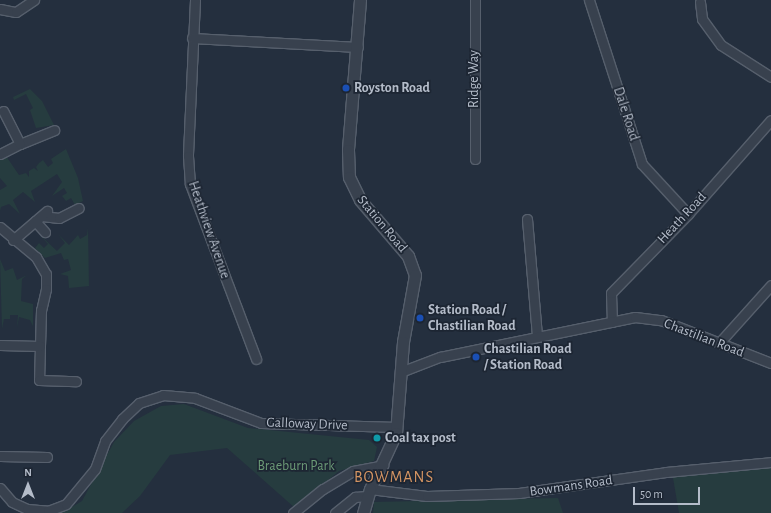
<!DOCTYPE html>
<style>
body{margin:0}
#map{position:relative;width:771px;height:513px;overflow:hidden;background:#242f3e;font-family:"Alegreya Sans",sans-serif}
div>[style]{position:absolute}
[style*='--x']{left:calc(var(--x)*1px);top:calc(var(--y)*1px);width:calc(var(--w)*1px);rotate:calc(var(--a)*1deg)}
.green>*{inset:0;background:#263c3f}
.roads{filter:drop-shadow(1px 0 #565f6c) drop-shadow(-1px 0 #565f6c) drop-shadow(0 1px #565f6c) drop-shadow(0 -1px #565f6c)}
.minor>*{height:9px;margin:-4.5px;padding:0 4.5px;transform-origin:4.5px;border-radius:4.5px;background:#38414e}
.tertiary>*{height:11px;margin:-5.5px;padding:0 5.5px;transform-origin:5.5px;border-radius:5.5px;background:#38414e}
.dots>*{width:11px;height:11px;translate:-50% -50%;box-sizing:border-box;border:2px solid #1d2633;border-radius:50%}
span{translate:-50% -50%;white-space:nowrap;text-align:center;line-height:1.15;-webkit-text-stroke:3.5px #1d2633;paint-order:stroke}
.street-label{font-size:14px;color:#b4bcc9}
.poi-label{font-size:14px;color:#b4bcc9;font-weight:700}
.left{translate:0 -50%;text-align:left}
.park-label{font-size:14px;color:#6b9a76}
.quarter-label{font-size:16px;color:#d59563;letter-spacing:1px}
.north{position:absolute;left:8px;top:465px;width:40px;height:40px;-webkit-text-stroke:3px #1d2633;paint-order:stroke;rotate:0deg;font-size:11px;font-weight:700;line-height:16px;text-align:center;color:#b4bcc9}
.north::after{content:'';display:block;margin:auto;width:14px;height:18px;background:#b4bcc9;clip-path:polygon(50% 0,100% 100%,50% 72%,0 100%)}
.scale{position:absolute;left:633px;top:487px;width:67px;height:18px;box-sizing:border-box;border:2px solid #b4bcc9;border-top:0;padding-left:5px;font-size:12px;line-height:14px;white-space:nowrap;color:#b4bcc9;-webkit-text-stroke:3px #1d2633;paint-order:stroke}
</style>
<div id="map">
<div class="green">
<i style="clip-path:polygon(30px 89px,42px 101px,54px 125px,36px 128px,30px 110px,33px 108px,26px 94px,14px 100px,13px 97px)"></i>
<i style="clip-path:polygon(66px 149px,78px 178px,83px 201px,75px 205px,71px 198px,66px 201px,62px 196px,67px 193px,64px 188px,52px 196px,62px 182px,57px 174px,31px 191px,35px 202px,23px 192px,13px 200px,20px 214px,9px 204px,1px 207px,0 211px,0 190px,7px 186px,0 178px,0 159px,6px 156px,19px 175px,26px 173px,29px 177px,29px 171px,34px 168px,38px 171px,36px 167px,39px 163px,43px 160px,48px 167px,53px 163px,51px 159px)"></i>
<i style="clip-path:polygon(88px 228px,89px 286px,69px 288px,68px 276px,60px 274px,71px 270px,68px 259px,64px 260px,61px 253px,45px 258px,35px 248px,39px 243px,44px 248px,48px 244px,40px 235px,57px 251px,65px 243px,58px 234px,69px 245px,78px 235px,80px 239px,87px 235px)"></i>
<i style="clip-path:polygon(0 259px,5px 271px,13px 268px,17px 280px,27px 275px,22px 279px,21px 301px,33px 304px,33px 326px,30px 320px,19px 317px,17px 328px,18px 315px,10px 315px,10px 319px,4px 319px,2px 329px)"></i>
<i style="clip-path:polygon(184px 404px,248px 428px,369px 440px,377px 447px,374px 461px,339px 471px,295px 508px,227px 448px,170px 455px,140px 496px,122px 513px,62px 513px,82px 501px,114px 442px,134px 421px,161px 406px)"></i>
<i style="clip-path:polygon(771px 463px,771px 513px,679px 513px,672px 472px)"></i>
<i style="clip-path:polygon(558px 498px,563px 513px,373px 513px,374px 502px)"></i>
</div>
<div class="roads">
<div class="minor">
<i style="--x:195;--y:0;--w:156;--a:92.6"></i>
<i style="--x:188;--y:156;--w:28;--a:86"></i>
<i style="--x:190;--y:184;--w:187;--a:69.3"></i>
<i style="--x:589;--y:0;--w:172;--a:72.1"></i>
<i style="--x:642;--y:164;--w:68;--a:47.4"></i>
<i style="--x:700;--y:2;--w:17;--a:83"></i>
<i style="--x:702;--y:19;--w:32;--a:54"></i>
<i style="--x:721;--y:45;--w:59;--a:32.6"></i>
<i style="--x:0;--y:9;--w:16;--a:11"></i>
<i style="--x:16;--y:12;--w:22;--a:-34"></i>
<i style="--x:192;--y:38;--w:166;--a:3.1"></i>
<i style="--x:20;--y:144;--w:37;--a:-22"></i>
<i style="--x:0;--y:154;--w:22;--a:-27"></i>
<i style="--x:20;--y:144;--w:37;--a:-117"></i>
<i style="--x:475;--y:159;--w:159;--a:-90"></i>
<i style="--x:42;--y:216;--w:17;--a:7"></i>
<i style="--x:59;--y:218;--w:22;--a:-27"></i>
<i style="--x:527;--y:219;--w:117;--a:85.1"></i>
<i style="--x:35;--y:221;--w:15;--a:48"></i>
<i style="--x:0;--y:227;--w:47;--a:39.8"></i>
<i style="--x:36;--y:257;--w:20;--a:60"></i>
<i style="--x:46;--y:274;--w:15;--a:90"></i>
<i style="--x:46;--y:289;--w:22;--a:103"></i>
<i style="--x:41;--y:310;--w:70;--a:91.6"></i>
<i style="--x:39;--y:380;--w:37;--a:2"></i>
<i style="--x:13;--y:240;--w:45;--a:-40.5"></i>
<i style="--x:612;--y:322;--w:29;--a:-92"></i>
<i style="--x:611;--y:293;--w:110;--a:-45.7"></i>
<i style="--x:688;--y:214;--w:125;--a:-48.6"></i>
<i style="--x:719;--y:343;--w:78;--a:-48.1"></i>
<i style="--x:0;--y:345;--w:40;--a:1.4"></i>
<i style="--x:403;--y:371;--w:40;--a:-21"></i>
<i style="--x:440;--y:357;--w:199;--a:-11.6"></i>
<i style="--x:635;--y:317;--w:26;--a:7"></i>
<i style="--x:661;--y:320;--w:118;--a:21.4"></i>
<i style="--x:0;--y:456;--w:47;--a:1.2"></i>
<i style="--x:0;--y:488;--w:18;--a:49"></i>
<i style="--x:12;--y:502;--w:17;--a:25"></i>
<i style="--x:27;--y:509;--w:21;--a:5"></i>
<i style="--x:48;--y:511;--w:19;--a:-21"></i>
<i style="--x:66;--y:504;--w:45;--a:-50.4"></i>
<i style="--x:95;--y:469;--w:30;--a:-70"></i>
<i style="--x:105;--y:441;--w:28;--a:-52"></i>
<i style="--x:122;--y:419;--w:23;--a:-43"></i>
<i style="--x:139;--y:403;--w:25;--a:-18"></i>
<i style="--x:163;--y:395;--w:32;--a:5"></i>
<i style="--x:195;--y:398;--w:71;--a:20.7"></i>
<i style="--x:261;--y:423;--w:136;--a:1.7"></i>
<i style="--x:370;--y:489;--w:57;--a:7"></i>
<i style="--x:427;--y:496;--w:92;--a:-1.9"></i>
<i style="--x:519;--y:493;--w:148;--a:-8.1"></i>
<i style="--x:666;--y:472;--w:105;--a:-5.4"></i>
<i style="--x:293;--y:513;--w:38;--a:-39"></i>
<i style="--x:323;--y:489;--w:35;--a:-31"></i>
<i style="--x:353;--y:471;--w:31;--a:-11"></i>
<i style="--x:335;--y:513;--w:26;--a:-39"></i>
<i style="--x:355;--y:497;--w:12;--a:-5"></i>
</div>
<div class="tertiary">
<i style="--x:360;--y:0;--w:150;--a:94.6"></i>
<i style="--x:348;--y:150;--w:27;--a:88"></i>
<i style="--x:349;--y:177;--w:25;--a:64"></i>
<i style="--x:360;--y:200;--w:74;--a:49.4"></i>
<i style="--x:408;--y:256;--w:20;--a:70"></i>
<i style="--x:415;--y:275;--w:68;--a:100.2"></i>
<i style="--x:403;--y:342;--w:91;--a:94.4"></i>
<i style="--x:396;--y:433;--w:62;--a:114.9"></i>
<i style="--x:370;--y:489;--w:25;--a:106"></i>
</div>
</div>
<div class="dots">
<i style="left:346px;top:88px;background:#1a4fb4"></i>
<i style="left:420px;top:318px;background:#1a4fb4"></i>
<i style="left:476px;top:357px;background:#1a4fb4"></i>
<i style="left:377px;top:438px;background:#0f9aa8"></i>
</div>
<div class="street-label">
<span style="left:474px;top:79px;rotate:-90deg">Ridge Way</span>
<span style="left:626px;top:114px;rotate:72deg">Dale Road</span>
<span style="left:682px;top:218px;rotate:-47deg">Heath Road</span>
<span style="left:382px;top:224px;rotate:50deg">Station Road</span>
<span style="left:209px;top:230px;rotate:71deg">Heathview Avenue</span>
<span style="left:704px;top:338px;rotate:21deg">Chastilian Road</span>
<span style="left:307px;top:424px;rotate:2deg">Galloway Drive</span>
<span style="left:571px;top:486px;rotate:-8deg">Bowmans Road</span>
</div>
<div class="poi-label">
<span class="left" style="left:354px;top:88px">Royston Road</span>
<span class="left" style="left:428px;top:318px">Station Road /<br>Chastilian Road</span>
<span class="left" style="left:484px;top:357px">Chastilian Road<br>/ Station Road</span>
<span class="left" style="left:385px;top:438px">Coal tax post</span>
</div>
<div class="park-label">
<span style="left:296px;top:466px">Braeburn Park</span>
</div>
<div class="quarter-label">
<span style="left:394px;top:477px">BOWMANS</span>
</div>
<div class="north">N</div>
<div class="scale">50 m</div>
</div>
